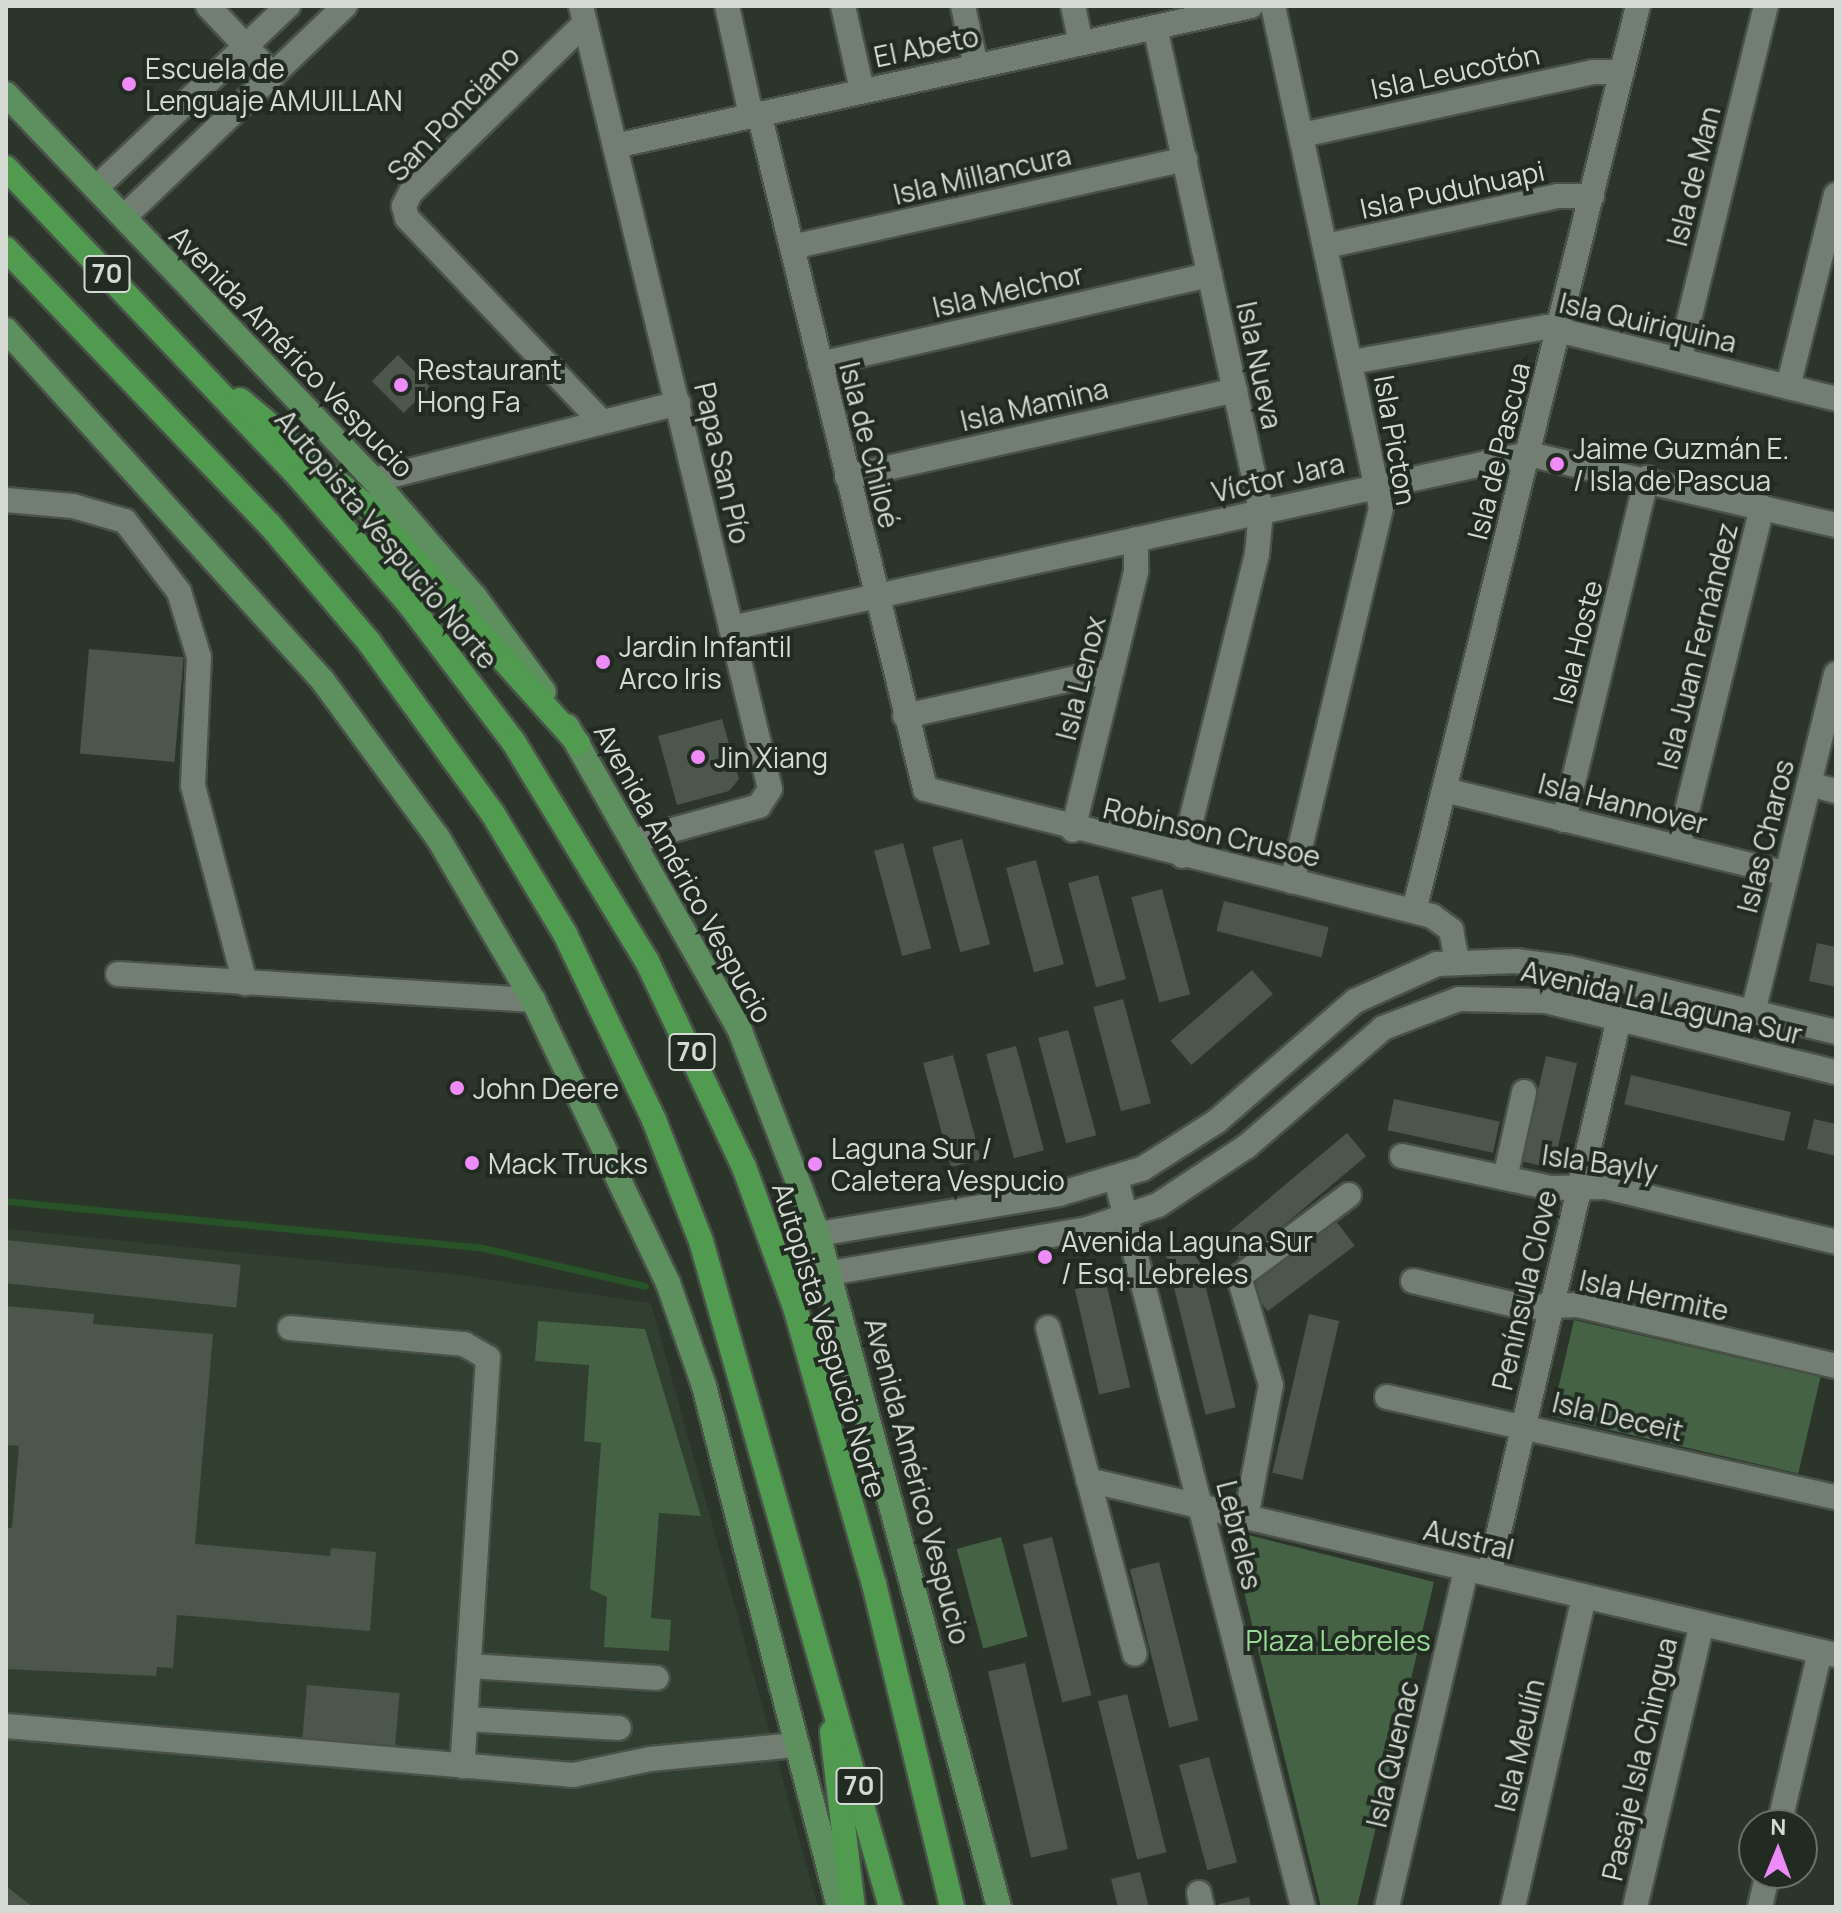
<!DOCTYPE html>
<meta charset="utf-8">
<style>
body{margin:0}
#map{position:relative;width:1842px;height:1913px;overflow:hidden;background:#2b352a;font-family:Manrope,sans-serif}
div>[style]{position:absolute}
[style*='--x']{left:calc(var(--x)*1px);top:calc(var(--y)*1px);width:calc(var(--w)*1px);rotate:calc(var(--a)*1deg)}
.built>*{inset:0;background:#313f30}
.green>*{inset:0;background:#456245;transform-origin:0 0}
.stream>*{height:7px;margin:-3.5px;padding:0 3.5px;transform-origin:3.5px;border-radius:3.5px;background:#285228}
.building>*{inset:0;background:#4c564b;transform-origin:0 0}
.roads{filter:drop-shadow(2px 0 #495149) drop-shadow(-2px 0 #495149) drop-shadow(0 2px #495149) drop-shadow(0 -2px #495149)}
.minor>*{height:24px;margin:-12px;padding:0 12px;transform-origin:12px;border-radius:12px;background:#727e72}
.major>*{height:24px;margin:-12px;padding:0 12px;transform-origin:12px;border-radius:12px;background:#5e8f5e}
.highway>*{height:24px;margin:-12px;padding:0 12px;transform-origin:12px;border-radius:12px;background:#509b50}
.dots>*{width:22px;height:22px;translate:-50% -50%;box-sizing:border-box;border:4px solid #212b21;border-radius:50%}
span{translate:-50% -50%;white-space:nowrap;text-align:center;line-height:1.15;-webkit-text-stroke:8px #212b21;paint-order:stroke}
.shield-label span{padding:2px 6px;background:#212b21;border:2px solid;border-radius:6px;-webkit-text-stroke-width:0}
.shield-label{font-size:26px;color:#d5dbd4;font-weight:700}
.street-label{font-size:28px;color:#d5dbd4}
.poi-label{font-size:28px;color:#d5dbd4}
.left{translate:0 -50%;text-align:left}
.park-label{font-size:28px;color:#99da97}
.frame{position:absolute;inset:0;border:8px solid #d5dbd4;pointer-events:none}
.north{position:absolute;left:1738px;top:1809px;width:80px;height:80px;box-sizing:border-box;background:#212b21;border:2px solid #697169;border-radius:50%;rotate:1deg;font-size:22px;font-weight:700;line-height:32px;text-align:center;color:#d5dbd4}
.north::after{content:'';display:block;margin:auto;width:28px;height:36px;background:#ee8bf8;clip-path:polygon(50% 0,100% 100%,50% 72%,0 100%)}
</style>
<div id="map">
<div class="built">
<i style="clip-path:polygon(6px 1229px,452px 1274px,651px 1303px,818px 1907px,6px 1907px)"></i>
</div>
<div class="green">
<i style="left:1574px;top:1320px;width:253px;height:99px;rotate:13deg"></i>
<i style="clip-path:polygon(538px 1321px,645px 1329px,701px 1516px,659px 1513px,651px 1618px,671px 1620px,669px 1651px,604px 1647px,607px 1597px,590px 1589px,601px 1443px,584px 1441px,589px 1365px,535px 1361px)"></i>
<i style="clip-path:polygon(1229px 1530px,1434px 1582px,1357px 1907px,1321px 1907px)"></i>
<i style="left:1001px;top:1537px;width:103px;height:46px;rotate:75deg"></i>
</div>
<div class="stream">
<i style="--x:6;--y:1201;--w:479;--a:5.6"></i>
<i style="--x:483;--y:1248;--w:166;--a:13.2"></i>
</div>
<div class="building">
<i style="left:398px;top:355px;width:45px;height:37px;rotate:45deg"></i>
<i style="left:89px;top:649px;width:95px;height:105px;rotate:5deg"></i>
<i style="clip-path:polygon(722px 719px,739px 779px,729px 791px,677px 805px,658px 736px)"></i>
<i style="left:962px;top:839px;width:109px;height:31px;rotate:75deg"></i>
<i style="left:903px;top:843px;width:109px;height:30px;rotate:75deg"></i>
<i style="left:1036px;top:860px;width:108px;height:31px;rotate:75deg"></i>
<i style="left:1098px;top:875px;width:108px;height:31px;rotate:75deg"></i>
<i style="left:1162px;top:889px;width:109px;height:32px;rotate:75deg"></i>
<i style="left:1224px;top:901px;width:108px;height:31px;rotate:14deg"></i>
<i style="clip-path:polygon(1817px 943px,1836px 947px,1836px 987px,1809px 981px)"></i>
<i style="left:1252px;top:970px;width:32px;height:108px;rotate:49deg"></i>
<i style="left:1123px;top:999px;width:108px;height:31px;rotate:75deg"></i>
<i style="left:1068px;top:1030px;width:109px;height:31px;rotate:75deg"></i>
<i style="left:1016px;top:1046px;width:108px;height:31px;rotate:75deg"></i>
<i style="left:953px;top:1055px;width:108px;height:31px;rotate:75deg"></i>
<i style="left:1546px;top:1056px;width:32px;height:108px;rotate:13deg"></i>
<i style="left:1631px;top:1075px;width:164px;height:30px;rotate:13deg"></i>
<i style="left:1394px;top:1099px;width:108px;height:32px;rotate:12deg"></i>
<i style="clip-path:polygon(1814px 1119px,1836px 1124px,1836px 1156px,1807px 1149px)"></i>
<i style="left:1347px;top:1133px;width:30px;height:163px;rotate:50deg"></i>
<i style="left:1336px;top:1221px;width:31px;height:109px;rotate:53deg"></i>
<i style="left:6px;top:1240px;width:236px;height:43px;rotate:6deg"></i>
<i style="left:1196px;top:1248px;width:164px;height:31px;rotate:76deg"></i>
<i style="left:1106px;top:1282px;width:108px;height:32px;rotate:77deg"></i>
<i style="clip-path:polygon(6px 1306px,94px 1314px,93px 1324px,213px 1334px,195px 1544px,330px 1556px,331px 1548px,376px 1552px,370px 1631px,177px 1615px,173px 1668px,157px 1667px,156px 1676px,6px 1669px,6px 1528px,12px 1528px,19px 1446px,6px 1445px)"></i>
<i style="left:1309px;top:1314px;width:31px;height:163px;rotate:13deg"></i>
<i style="left:1052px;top:1537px;width:163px;height:30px;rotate:76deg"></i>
<i style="left:1159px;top:1562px;width:163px;height:30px;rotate:76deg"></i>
<i style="left:1025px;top:1663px;width:191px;height:38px;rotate:77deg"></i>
<i style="left:307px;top:1685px;width:93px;height:58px;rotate:5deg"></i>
<i style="left:1127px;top:1694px;width:163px;height:30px;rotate:76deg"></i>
<i style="left:1209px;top:1757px;width:109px;height:31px;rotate:75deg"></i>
<i style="clip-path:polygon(1140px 1872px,1149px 1907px,1118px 1907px,1111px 1879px)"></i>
<i style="clip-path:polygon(6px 1886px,33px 1907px,6px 1907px)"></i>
<i style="clip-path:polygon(1249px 1897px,1251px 1907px,1220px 1907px,1219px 1904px)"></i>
</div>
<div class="roads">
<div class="minor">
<i style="--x:208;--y:6;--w:95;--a:46.7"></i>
<i style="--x:581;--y:6;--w:805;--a:76.43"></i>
<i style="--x:770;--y:789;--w:20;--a:123"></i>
<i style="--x:759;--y:806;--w:128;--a:164.5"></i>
<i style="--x:727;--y:6;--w:112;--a:77.6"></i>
<i style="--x:843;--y:6;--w:86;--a:77.3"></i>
<i style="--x:963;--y:6;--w:61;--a:77.8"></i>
<i style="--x:1073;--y:6;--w:38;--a:78"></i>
<i style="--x:1273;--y:6;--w:513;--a:77.86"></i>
<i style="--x:1381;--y:508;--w:384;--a:103.4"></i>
<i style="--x:585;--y:23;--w:243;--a:135.8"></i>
<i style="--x:411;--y:192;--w:16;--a:117"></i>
<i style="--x:404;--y:206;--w:12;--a:76"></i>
<i style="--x:407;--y:218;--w:282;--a:46.3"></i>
<i style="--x:1155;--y:27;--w:495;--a:77.6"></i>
<i style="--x:1261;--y:511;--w:43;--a:95.3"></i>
<i style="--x:1257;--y:554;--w:311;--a:103.9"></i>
<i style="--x:759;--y:113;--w:696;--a:76.2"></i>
<i style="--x:925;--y:789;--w:523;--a:14.06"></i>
<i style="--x:1432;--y:916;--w:24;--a:36"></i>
<i style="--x:1451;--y:930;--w:31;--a:79"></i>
<i style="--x:1302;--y:135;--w:298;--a:-12.2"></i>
<i style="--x:1593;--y:72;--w:29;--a:0"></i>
<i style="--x:615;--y:146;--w:651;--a:-12.41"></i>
<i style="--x:96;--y:188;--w:265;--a:-43.5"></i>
<i style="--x:124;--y:217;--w:306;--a:-43.7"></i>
<i style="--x:1326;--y:246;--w:237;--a:-12.2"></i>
<i style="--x:1558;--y:196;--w:34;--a:0"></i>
<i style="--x:792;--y:247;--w:403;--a:-12.6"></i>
<i style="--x:1679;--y:360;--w:365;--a:-76.2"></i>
<i style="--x:1352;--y:362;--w:197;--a:-10.2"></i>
<i style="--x:1546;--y:327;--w:299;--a:13.9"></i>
<i style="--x:820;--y:364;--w:400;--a:-12.9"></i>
<i style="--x:1788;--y:387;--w:198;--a:-76"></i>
<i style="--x:847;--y:477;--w:398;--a:-12.6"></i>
<i style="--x:374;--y:480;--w:314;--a:-14.2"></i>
<i style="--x:6;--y:500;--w:67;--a:5.1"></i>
<i style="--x:73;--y:506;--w:54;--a:16.1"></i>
<i style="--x:125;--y:521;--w:89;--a:52.7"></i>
<i style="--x:179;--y:592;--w:68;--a:72.9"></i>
<i style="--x:199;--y:657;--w:129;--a:92.7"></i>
<i style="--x:193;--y:786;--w:204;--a:75.2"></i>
<i style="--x:731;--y:628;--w:816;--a:-12.32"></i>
<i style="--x:1528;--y:454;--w:316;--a:13"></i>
<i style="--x:905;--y:716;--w:212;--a:-12.5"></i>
<i style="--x:1809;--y:784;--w:28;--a:15"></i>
<i style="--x:1445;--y:790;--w:352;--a:13.8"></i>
<i style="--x:1564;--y:820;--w:352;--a:-76.4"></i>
<i style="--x:1073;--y:830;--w:267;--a:-76.3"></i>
<i style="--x:1136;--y:571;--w:32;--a:-90"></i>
<i style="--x:1678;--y:847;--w:350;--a:-76.1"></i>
<i style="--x:1414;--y:911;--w:932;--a:-76.1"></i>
<i style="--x:118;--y:974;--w:416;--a:3.6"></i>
<i style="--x:1753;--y:1012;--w:348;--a:-76.2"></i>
<i style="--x:1402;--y:1156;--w:152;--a:12.1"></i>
<i style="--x:1551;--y:1188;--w:55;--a:-1"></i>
<i style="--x:1606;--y:1187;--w:236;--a:13.4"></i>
<i style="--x:1505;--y:1178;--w:88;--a:-77.5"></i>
<i style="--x:1116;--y:1179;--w:752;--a:75.59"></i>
<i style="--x:818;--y:1234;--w:244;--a:-9.4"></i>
<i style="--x:1059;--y:1194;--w:87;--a:-16.8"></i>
<i style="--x:1142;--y:1169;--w:89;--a:-32.6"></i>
<i style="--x:1217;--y:1121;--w:183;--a:-41"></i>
<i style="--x:1355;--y:1001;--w:90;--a:-24.3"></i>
<i style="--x:1437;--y:964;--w:79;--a:-2.2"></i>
<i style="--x:1516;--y:961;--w:53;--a:7.5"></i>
<i style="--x:1569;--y:968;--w:275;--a:13.5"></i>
<i style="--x:830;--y:1273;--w:261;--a:-9.7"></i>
<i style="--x:1087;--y:1229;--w:75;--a:-18.7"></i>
<i style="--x:1158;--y:1205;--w:107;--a:-33.5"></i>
<i style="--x:1247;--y:1146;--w:180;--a:-40.9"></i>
<i style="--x:1383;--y:1028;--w:81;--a:-20.9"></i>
<i style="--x:1459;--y:999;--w:87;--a:1.3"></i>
<i style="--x:1546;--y:1001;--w:299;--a:13.8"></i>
<i style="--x:1413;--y:1281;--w:114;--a:13.2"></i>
<i style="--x:1524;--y:1307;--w:54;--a:-2.1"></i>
<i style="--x:1578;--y:1305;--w:265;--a:13.3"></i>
<i style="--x:290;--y:1328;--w:175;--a:5.3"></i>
<i style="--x:464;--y:1344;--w:28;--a:30"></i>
<i style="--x:488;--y:1358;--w:409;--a:93.6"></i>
<i style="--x:1048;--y:1328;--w:337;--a:75.1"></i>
<i style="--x:1387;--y:1397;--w:460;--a:12.6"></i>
<i style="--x:1088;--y:1480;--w:768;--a:13.17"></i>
<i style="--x:1246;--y:1518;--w:135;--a:-79.4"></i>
<i style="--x:1271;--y:1385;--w:113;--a:-106.5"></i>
<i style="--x:1239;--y:1277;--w:137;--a:-36.7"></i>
<i style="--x:1489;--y:1574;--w:570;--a:-76.82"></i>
<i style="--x:470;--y:1666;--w:187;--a:3.7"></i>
<i style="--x:466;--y:1719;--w:153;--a:3.4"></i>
<i style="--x:6;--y:1726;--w:569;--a:4.94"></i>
<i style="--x:573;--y:1775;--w:79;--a:-11.7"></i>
<i style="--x:650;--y:1759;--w:146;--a:-5.5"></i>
<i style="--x:1779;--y:1825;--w:178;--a:-76.7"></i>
<i style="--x:1199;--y:1893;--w:14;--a:78"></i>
<i style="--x:1387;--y:1907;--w:347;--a:-76.8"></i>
<i style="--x:1513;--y:1907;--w:318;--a:-77.1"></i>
<i style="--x:1635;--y:1907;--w:291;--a:-76.7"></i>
<i style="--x:1760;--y:1907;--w:35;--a:-77"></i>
</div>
<div class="major">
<i style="--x:6;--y:94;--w:533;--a:46.37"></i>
<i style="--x:374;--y:480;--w:155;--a:49.2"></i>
<i style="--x:475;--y:597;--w:117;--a:54"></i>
<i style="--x:6;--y:330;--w:473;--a:47.9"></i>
<i style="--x:323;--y:681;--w:195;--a:53.8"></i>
<i style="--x:438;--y:838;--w:188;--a:59.6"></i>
<i style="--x:533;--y:1000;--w:314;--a:64.5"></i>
<i style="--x:668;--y:1283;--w:109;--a:70.7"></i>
<i style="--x:704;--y:1386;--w:538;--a:75.47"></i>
<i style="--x:567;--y:726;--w:351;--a:60.4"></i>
<i style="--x:740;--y:1031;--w:217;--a:69"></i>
<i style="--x:818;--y:1234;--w:697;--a:74.95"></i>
</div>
<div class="highway">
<i style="--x:6;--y:168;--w:424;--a:46.5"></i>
<i style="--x:298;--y:476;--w:171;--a:49"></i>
<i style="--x:410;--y:605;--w:171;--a:52.9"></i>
<i style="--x:513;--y:741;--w:258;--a:58.7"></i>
<i style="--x:647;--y:961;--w:228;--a:64.8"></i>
<i style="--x:744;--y:1167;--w:149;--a:70"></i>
<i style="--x:795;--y:1307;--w:288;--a:74.1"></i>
<i style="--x:874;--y:1584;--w:332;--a:76.4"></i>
<i style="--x:6;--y:249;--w:381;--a:46.3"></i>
<i style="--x:269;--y:524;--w:155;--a:49.7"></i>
<i style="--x:369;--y:642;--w:212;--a:54.2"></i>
<i style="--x:493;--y:814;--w:140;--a:59"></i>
<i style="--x:565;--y:934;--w:206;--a:64.4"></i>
<i style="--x:654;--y:1120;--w:130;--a:68.8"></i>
<i style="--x:701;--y:1241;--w:693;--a:74.08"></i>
<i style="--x:240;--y:400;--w:165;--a:40.1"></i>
<i style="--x:366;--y:506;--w:318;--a:48.2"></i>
<i style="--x:832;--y:1732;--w:176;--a:83.2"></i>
</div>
</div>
<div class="dots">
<i style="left:129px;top:84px;background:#ee8bf8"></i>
<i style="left:401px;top:385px;background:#ee8bf8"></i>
<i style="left:1557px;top:464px;background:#ee8bf8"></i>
<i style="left:603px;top:662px;background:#ee8bf8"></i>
<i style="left:698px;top:757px;background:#ee8bf8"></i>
<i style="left:457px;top:1088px;background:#ee8bf8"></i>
<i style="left:472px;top:1163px;background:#ee8bf8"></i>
<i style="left:815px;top:1164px;background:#ee8bf8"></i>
<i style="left:1045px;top:1257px;background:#ee8bf8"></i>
</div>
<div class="shield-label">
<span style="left:107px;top:274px">70</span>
<span style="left:692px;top:1052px">70</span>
<span style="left:859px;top:1786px">70</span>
</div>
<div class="street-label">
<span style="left:926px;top:46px;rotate:-12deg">El Abeto</span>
<span style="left:1455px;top:71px;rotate:-12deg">Isla Leucotón</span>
<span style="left:453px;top:113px;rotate:-46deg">San Ponciano</span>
<span style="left:982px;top:174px;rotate:-13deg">Isla Millancura</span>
<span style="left:1693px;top:176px;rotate:-76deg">Isla de Man</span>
<span style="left:1452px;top:189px;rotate:-12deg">Isla Puduhuapi</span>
<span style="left:1008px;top:290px;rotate:-13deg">Isla Melchor</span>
<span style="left:1648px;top:322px;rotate:13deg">Isla Quiriquina</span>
<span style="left:292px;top:351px;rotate:46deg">Avenida Américo Vespucio</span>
<span style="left:1260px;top:365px;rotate:78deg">Isla Nueva</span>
<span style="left:1034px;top:404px;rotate:-13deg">Isla Mamina</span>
<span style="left:1396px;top:440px;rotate:80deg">Isla Picton</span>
<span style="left:870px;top:445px;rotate:76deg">Isla de Chiloé</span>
<span style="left:1498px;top:451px;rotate:-76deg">Isla de Pascua</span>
<span style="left:723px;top:463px;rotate:77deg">Papa San Pío</span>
<span style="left:1278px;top:477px;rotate:-13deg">Víctor Jara</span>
<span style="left:387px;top:539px;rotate:50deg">Autopista Vespucio Norte</span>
<span style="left:1577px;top:642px;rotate:-76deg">Isla Hoste</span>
<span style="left:1697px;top:646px;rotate:-76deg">Isla Juan Fernández</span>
<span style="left:1080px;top:678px;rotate:-76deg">Isla Lenox</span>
<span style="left:1623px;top:803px;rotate:14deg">Isla Hannover</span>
<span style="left:1212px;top:832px;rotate:13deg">Robinson Crusoe</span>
<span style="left:1765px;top:836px;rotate:-76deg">Islas Charos</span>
<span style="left:684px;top:873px;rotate:61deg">Avenida Américo Vespucio</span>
<span style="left:1662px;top:1002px;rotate:13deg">Avenida La Laguna Sur</span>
<span style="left:1600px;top:1162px;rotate:8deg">Isla Bayly</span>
<span style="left:1524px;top:1290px;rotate:-77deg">Península Clove</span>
<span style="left:1654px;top:1295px;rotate:12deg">Isla Hermite</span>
<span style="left:830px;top:1340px;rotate:73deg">Autopista Vespucio Norte</span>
<span style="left:1618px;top:1416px;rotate:13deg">Isla Deceit</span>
<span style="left:918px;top:1481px;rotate:75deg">Avenida Américo Vespucio</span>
<span style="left:1240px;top:1535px;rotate:76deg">Lebreles</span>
<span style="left:1469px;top:1539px;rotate:13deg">Austral</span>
<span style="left:1519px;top:1745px;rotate:-77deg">Isla Meulín</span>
<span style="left:1392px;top:1754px;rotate:-77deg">Isla Quenac</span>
<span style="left:1639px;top:1759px;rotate:-77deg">Pasaje Isla Chingua</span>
</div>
<div class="poi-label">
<span class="left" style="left:145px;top:84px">Escuela de<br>Lenguaje AMUILLAN</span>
<span class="left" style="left:417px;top:385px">Restaurant<br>Hong Fa</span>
<span class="left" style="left:1573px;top:464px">Jaime Guzmán E.<br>/ Isla de Pascua</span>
<span class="left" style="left:619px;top:662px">Jardin Infantil<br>Arco Iris</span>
<span class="left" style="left:714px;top:757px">Jin Xiang</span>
<span class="left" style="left:473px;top:1088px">John Deere</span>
<span class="left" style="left:831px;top:1164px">Laguna Sur /<br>Caletera Vespucio</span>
<span class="left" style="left:488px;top:1163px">Mack Trucks</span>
<span class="left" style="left:1061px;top:1257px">Avenida Laguna Sur<br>/ Esq. Lebreles</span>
</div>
<div class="park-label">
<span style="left:1338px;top:1640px">Plaza Lebreles</span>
</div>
<div class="frame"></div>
<div class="north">N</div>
</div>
